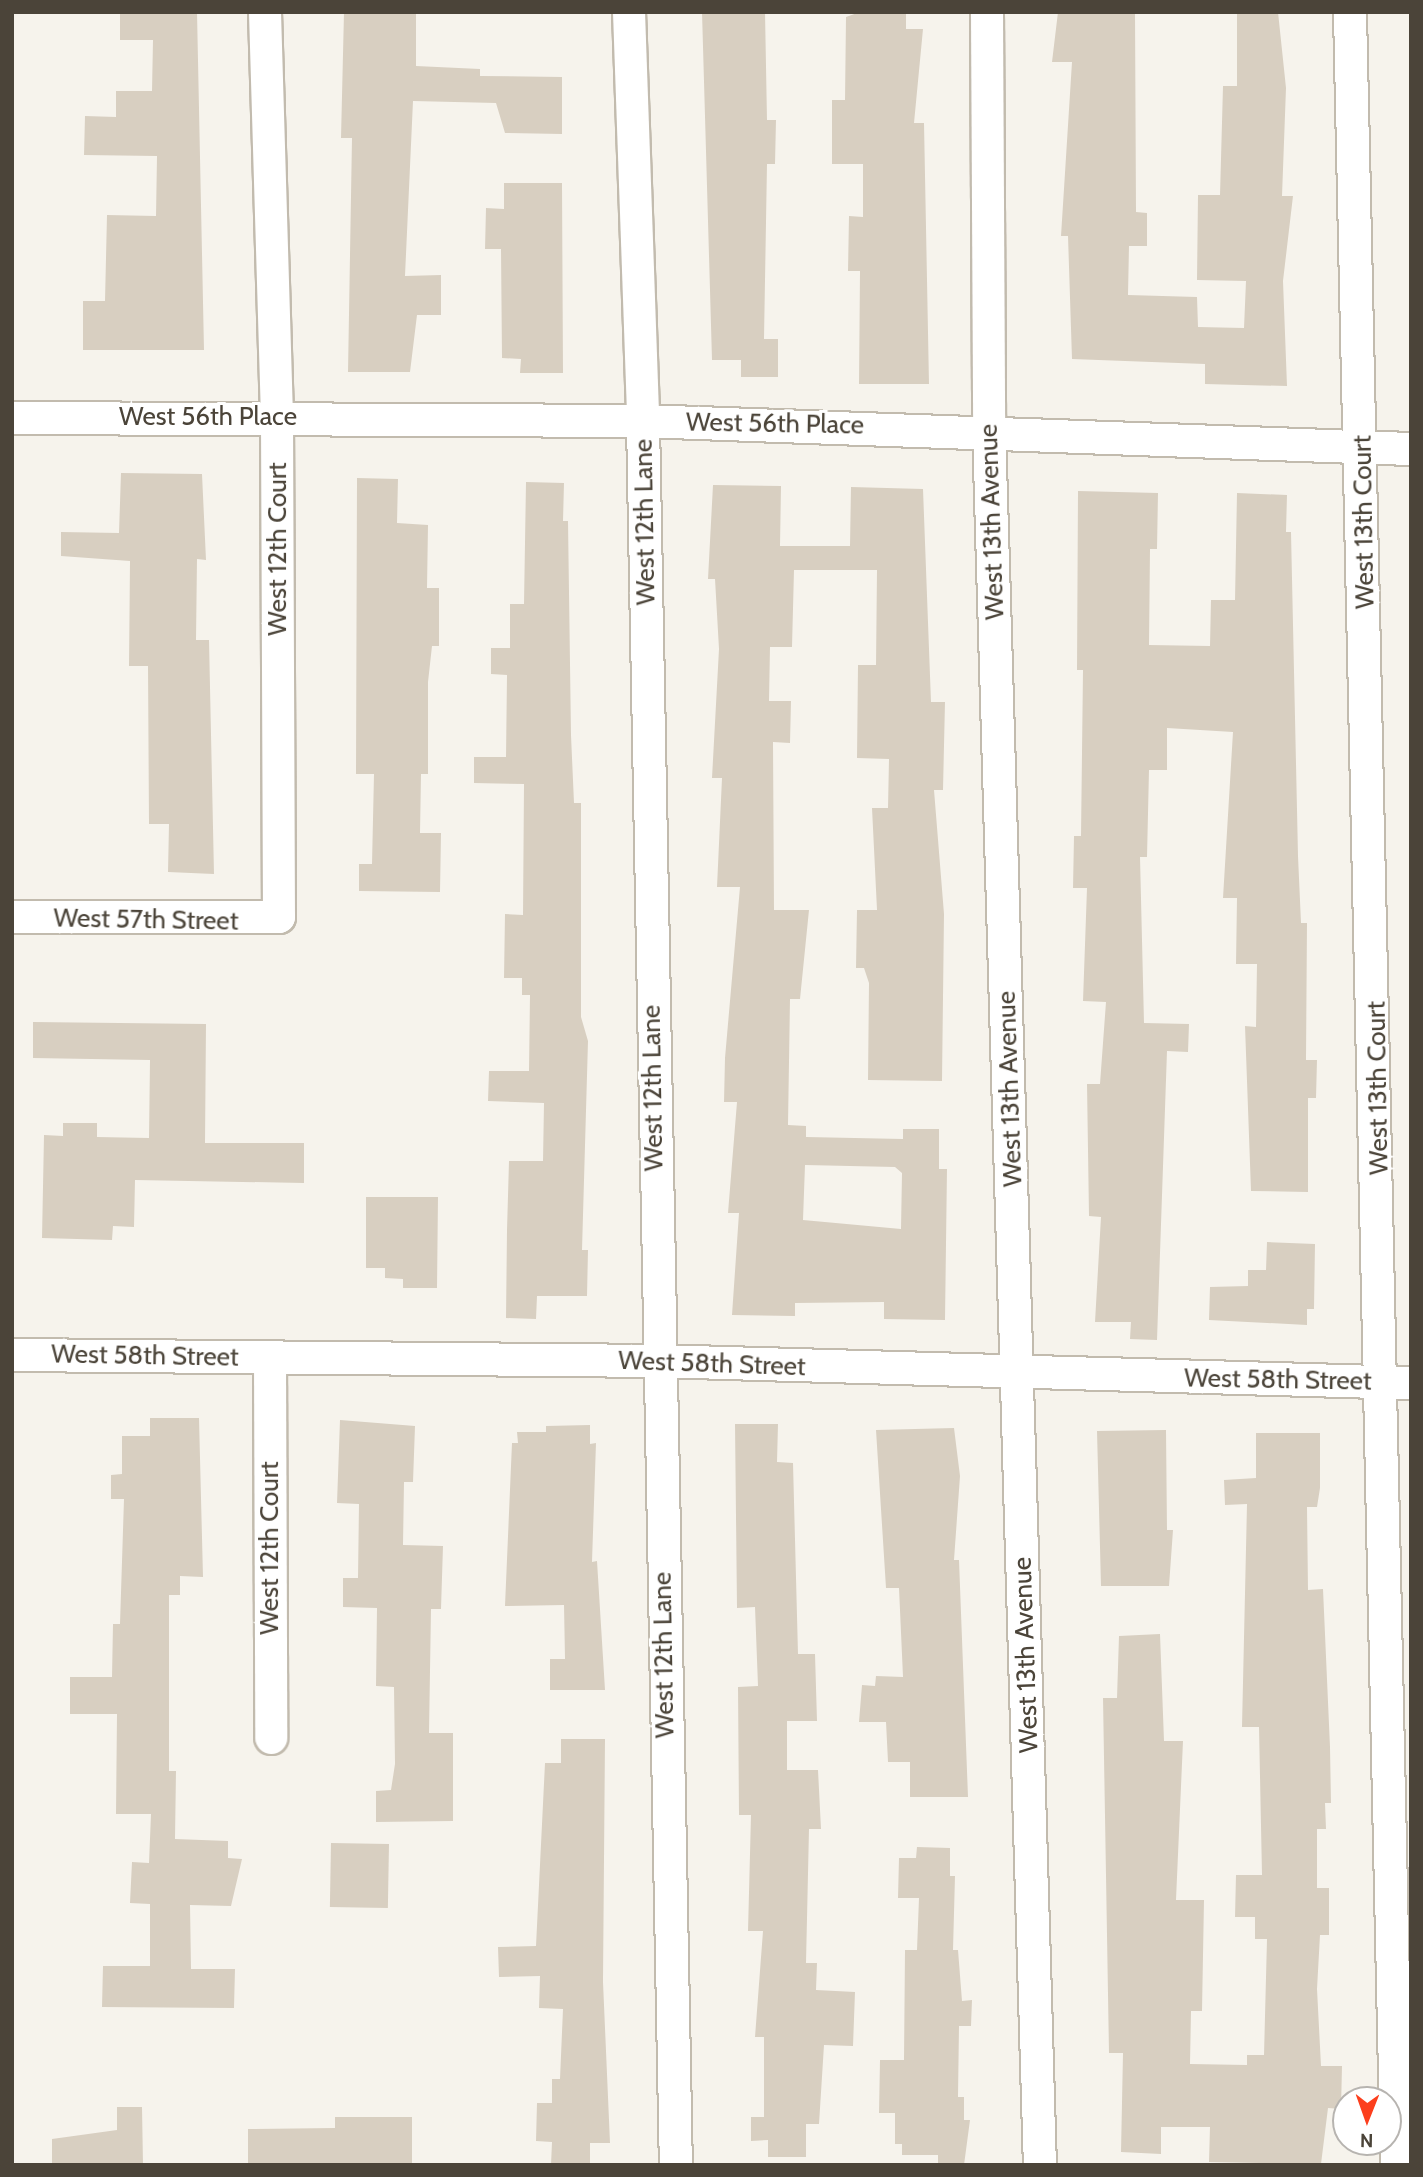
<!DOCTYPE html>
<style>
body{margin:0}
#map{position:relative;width:1423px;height:2177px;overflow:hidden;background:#f6f3ec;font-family:Cabin,sans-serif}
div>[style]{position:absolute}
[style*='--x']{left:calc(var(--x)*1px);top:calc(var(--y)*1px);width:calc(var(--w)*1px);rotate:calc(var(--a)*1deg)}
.building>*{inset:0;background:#d8cfc1;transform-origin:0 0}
.roads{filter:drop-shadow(2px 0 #c2bbae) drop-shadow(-2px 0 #c2bbae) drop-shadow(0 2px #c2bbae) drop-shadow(0 -2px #c2bbae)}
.street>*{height:32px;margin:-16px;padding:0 16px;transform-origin:16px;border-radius:16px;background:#fff}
span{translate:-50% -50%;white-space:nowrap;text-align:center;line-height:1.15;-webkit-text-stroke:6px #fff;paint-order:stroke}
.street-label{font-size:26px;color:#4b4439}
.frame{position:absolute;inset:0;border:14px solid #4b4439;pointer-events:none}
.north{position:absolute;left:1332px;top:2086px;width:70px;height:70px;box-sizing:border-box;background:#fff;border:2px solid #b7b4b0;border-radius:50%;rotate:181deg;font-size:19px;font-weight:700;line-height:28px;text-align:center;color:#4b4439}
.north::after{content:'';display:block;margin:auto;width:24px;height:32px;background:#fc3f1d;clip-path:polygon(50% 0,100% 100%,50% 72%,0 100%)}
</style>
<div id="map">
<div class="building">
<i style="clip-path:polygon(120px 12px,197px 12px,204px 350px,83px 350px,83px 301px,105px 301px,107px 215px,156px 216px,157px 156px,84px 155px,85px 116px,116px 117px,116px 91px,152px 91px,153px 40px,120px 40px)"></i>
<i style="clip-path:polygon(344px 12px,416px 12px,416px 66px,480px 69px,480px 76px,562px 77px,562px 134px,505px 133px,496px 103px,413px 101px,405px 276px,441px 275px,441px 315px,417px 315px,410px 372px,348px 372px,352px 138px,341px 138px)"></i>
<i style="clip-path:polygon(702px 12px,765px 12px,767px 120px,776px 120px,775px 164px,767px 164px,764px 339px,778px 339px,778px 377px,741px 377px,741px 360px,712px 360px)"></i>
<i style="clip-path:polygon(860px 12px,906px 12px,906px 29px,923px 29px,914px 123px,924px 123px,929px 384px,859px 384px,860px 271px,848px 271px,849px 216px,863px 217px,863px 164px,832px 164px,832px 100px,845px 100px,846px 17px)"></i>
<i style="clip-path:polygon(1058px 12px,1135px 12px,1136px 212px,1147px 213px,1147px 246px,1129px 246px,1128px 295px,1197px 297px,1198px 327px,1244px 328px,1246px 281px,1197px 280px,1198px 195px,1220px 195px,1223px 86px,1237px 86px,1237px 12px,1278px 12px,1286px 88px,1282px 196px,1293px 196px,1283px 281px,1287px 386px,1205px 384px,1205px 364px,1072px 359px,1068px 236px,1061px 236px,1072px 62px,1052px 62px)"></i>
<i style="clip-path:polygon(504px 183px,562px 183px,563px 373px,520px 373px,521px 359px,502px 358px,501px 249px,485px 249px,486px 208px,504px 209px)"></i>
<i style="clip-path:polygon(121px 473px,202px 474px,206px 560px,197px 559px,196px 640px,209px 640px,214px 874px,168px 872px,169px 824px,149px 824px,148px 666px,129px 666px,130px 561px,61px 556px,61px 532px,119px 533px)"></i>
<i style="clip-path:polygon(357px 478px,398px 479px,397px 523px,428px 525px,427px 588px,439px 588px,439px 646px,432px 646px,428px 682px,428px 774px,421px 774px,420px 833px,441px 833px,440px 892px,359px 891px,359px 864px,372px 864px,374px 774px,356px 774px)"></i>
<i style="clip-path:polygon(526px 482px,564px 483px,563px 521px,568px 521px,571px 735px,574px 803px,581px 803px,581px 1017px,588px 1041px,582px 1250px,588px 1250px,587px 1296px,537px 1296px,536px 1319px,506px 1318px,507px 1230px,509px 1161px,543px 1161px,544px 1103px,488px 1101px,489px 1071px,529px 1071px,530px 995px,522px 995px,522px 978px,504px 978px,505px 914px,523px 915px,524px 784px,474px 783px,474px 757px,506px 757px,507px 675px,491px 674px,491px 648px,510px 648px,510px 604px,524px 604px)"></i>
<i style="clip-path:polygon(evenodd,713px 485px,781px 486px,780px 546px,850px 546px,851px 487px,923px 489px,931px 702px,945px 702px,943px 790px,934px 790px,944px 914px,942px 1081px,868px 1080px,869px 983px,864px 968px,856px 968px,857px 910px,877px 910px,872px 808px,888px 808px,889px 759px,857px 758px,858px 665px,876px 665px,877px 570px,794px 570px,792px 647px,770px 647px,769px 701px,791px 701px,790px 743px,773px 742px,774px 910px,809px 910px,800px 999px,790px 999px,788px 1125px,806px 1126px,806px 1137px,903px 1139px,903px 1129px,939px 1129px,939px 1169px,947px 1169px,945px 1320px,884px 1319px,884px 1302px,795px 1303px,795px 1316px,732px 1315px,739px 1213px,728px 1213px,737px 1102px,724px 1102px,725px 1058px,740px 887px,717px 887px,722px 778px,712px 778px,719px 649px,715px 579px,708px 579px,713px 485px,805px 1165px,895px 1167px,902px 1173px,901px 1229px,803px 1220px,805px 1165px)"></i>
<i style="clip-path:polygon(1078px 491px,1158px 493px,1157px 549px,1150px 549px,1149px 645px,1210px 646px,1211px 600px,1235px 600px,1237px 493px,1287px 495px,1286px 532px,1291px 532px,1298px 856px,1301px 923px,1307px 923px,1306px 1060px,1317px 1060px,1316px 1098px,1308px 1098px,1308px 1192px,1251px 1191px,1245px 1026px,1256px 1027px,1257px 964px,1236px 964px,1237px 898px,1223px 898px,1233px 732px,1167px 728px,1167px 770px,1149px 770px,1147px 857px,1140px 857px,1144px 1023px,1189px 1024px,1188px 1052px,1167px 1051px,1157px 1340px,1130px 1339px,1131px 1322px,1095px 1322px,1101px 1217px,1089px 1216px,1087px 1084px,1100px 1084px,1106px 1002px,1083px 1001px,1087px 888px,1073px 888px,1074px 836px,1081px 836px,1083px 670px,1077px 670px)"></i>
<i style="clip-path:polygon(33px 1022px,206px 1024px,205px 1143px,304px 1143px,304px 1183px,135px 1180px,134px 1227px,113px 1226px,112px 1240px,42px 1238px,44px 1135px,63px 1136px,63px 1123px,97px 1123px,97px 1137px,149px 1138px,150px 1060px,33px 1058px)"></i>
<i style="clip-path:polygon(366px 1197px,438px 1197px,437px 1288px,403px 1288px,403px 1279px,385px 1278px,385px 1268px,366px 1268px)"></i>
<i style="clip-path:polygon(1267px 1242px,1315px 1244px,1314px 1309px,1307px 1309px,1307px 1325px,1209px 1320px,1210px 1287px,1248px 1286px,1248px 1270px,1266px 1270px)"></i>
<i style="clip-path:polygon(150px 1418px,199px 1418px,203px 1577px,180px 1576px,180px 1595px,169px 1595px,169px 1771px,176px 1771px,175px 1839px,228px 1841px,228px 1858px,242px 1859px,231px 1906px,190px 1905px,191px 1969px,235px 1969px,234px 2008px,102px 2007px,103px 1966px,150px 1966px,150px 1904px,130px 1903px,132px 1862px,149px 1863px,151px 1814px,116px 1814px,117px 1714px,70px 1714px,70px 1677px,112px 1677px,113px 1624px,120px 1624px,124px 1499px,111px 1499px,111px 1475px,122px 1474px,122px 1436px,150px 1436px)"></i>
<i style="clip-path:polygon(340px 1420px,415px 1426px,413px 1482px,404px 1482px,403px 1545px,443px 1546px,441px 1609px,431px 1609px,429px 1733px,453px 1733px,453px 1821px,376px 1822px,376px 1791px,391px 1790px,395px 1764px,394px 1687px,376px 1686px,377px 1608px,343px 1607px,343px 1578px,358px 1578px,359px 1504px,337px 1503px)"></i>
<i style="clip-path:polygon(735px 1424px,778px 1424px,777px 1462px,793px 1463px,798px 1654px,815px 1654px,817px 1721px,787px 1721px,787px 1770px,818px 1770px,821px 1829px,809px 1829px,806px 1963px,817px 1963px,816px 1990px,855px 1992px,853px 2046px,824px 2045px,819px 2124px,806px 2124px,806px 2157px,768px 2157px,768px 2140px,751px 2141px,751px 2117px,764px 2117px,764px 2037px,755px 2037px,763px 1931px,748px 1931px,751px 1815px,739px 1815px,738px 1687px,758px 1686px,755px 1607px,737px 1608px)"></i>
<i style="clip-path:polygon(590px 1425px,590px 1444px,596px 1443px,592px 1562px,597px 1561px,605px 1690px,550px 1690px,550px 1659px,565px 1659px,564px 1605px,505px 1606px,512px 1443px,518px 1443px,517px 1432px,546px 1432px,546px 1426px)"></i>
<i style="clip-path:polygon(954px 1428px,960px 1476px,954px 1560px,959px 1560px,968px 1797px,910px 1797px,910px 1762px,888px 1762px,886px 1722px,859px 1722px,862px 1685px,875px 1686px,876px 1676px,903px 1677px,899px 1588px,886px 1588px,876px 1430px)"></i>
<i style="clip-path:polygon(1166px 1430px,1167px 1530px,1173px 1530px,1169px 1586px,1101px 1586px,1097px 1431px)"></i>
<i style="clip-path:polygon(1256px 1433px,1320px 1433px,1320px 1488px,1317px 1507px,1307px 1507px,1308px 1590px,1323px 1589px,1330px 1747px,1331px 1803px,1325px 1803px,1326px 1829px,1317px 1829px,1317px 1888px,1329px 1888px,1329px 1935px,1320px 1935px,1317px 1989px,1321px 2066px,1342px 2066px,1341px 2109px,1328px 2108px,1321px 2164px,1209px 2162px,1210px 2127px,1161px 2127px,1161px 2154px,1121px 2152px,1123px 2053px,1109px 2053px,1103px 1698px,1117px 1698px,1119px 1636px,1160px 1634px,1164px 1741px,1183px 1741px,1176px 1900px,1204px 1900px,1202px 2011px,1191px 2011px,1190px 2064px,1247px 2065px,1247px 2055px,1264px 2055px,1267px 1939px,1255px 1939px,1255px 1917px,1235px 1917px,1236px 1875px,1262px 1875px,1259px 1727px,1242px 1727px,1247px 1504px,1225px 1505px,1224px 1480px,1256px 1478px)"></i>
<i style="clip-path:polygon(561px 1739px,605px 1739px,603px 1982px,610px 2143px,590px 2143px,590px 2165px,551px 2165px,552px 2142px,536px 2141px,537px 2103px,552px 2103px,552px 2079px,560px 2079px,563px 2009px,539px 2008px,540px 1976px,499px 1977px,498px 1947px,536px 1946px,545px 1763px,561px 1763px)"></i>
<i style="left:331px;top:1843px;width:58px;height:64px;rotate:1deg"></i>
<i style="clip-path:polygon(917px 1847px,950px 1848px,950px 1876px,955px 1876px,953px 1950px,958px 1950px,962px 2001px,972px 2000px,971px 2026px,959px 2026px,958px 2097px,964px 2097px,964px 2120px,970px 2120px,964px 2165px,938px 2165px,938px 2155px,902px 2155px,902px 2144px,895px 2144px,895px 2113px,879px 2113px,880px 2060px,904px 2060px,905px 1950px,917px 1950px,919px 1898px,898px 1898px,899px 1858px,916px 1858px)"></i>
<i style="clip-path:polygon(117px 2107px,142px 2107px,143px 2165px,52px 2165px,52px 2139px,117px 2130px)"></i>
<i style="clip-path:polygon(335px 2117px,412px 2117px,412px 2165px,248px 2165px,248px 2129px,335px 2128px)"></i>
</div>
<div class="roads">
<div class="street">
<i style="--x:629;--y:12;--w:409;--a:88"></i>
<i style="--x:643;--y:421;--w:1744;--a:88.92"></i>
<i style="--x:987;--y:12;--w:417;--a:89.7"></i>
<i style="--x:989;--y:429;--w:1737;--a:88.32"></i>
<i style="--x:1350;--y:12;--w:2154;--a:88.75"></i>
<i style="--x:12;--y:418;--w:631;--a:0.27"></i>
<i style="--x:643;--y:421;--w:769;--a:2.09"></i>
<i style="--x:12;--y:917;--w:267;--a:0"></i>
<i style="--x:279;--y:917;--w:500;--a:-90.23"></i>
<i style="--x:277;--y:417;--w:405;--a:-91.7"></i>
<i style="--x:12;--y:1355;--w:645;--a:0.53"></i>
<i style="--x:657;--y:1361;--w:754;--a:1.67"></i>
<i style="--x:270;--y:1358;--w:380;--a:89.8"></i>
</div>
</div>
<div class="street-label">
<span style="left:208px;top:417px">West 56th Place</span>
<span style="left:775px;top:424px;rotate:1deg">West 56th Place</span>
<span style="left:645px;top:522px;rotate:-91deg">West 12th Lane</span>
<span style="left:992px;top:522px;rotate:-92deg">West 13th Avenue</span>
<span style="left:1364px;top:522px;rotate:-91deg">West 13th Court</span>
<span style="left:278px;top:549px;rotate:-90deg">West 12th Court</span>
<span style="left:146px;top:920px;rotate:1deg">West 57th Street</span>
<span style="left:653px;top:1088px;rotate:-91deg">West 12th Lane</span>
<span style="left:1378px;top:1088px;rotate:-91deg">West 13th Court</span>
<span style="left:1010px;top:1089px;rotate:-92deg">West 13th Avenue</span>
<span style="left:145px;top:1356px;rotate:1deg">West 58th Street</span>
<span style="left:712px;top:1364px;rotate:2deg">West 58th Street</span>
<span style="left:1278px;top:1380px;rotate:1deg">West 58th Street</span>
<span style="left:270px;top:1548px;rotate:-90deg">West 12th Court</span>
<span style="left:664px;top:1655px;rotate:-91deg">West 12th Lane</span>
<span style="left:1026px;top:1655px;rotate:-92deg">West 13th Avenue</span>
</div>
<div class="frame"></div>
<div class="north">N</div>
</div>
